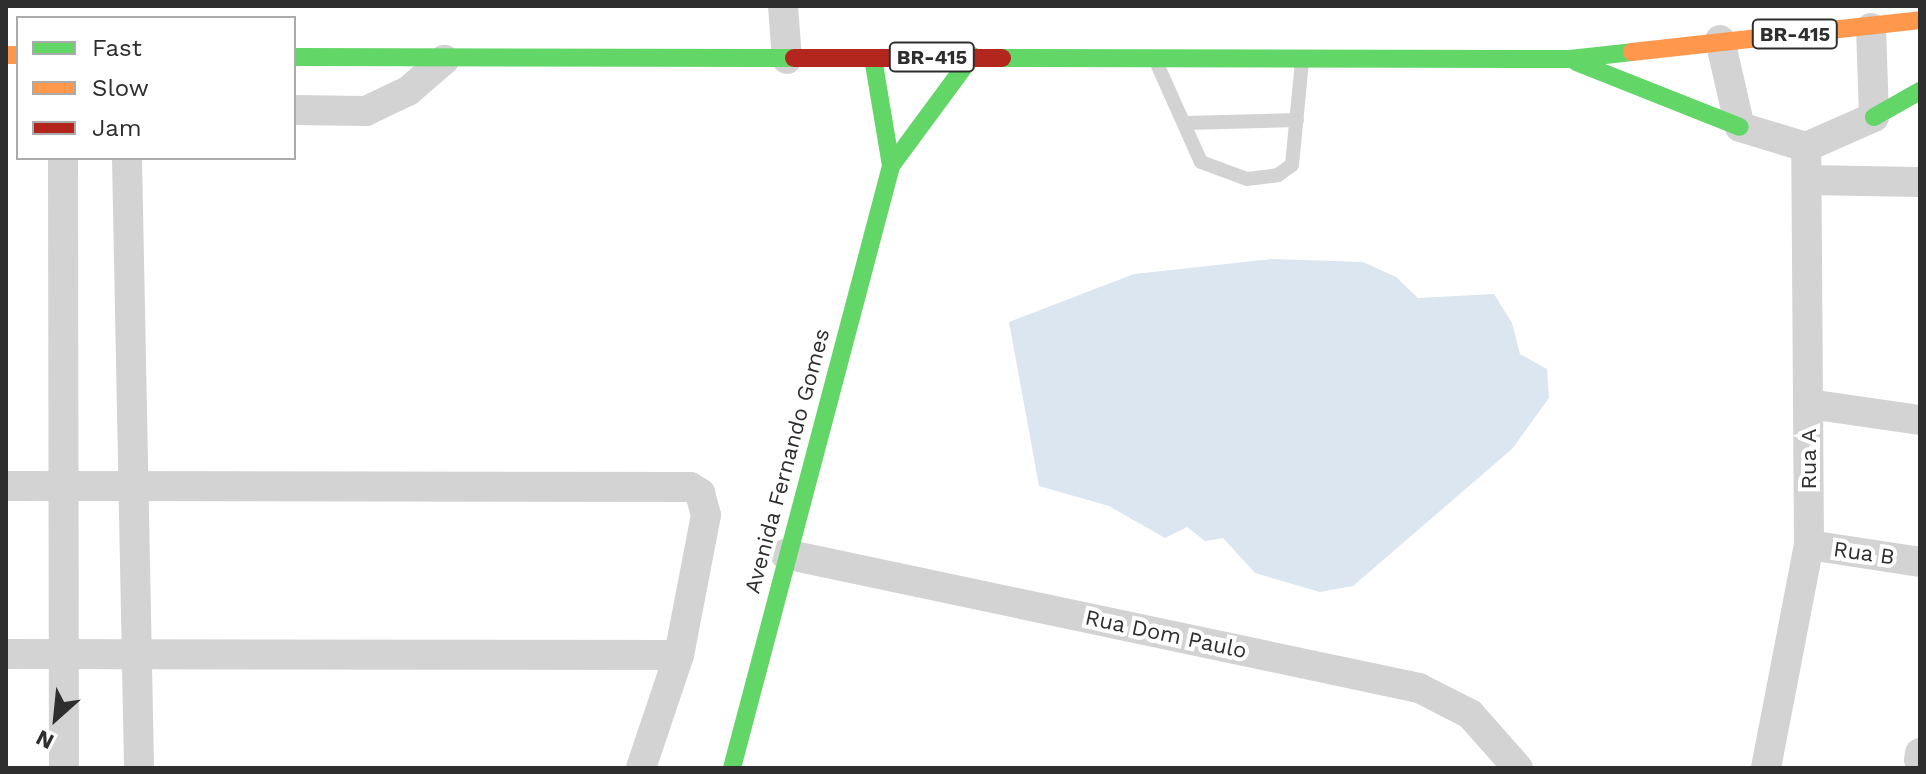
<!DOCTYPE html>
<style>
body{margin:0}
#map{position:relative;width:1926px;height:774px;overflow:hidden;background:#fff;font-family:"Work Sans",sans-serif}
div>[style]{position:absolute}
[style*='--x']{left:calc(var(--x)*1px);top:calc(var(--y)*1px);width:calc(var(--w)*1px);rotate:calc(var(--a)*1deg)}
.water>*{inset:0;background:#dbe6f0}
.lane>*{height:14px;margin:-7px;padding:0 7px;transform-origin:7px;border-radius:7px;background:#d3d3d3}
.street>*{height:30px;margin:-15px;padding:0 15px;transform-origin:15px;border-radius:15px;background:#d3d3d3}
.fast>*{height:18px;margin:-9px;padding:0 9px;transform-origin:9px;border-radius:9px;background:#63d668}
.slow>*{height:18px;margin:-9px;padding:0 9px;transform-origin:9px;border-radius:9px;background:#ff974d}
.jam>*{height:18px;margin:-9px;padding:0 9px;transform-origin:9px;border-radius:9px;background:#b3261e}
span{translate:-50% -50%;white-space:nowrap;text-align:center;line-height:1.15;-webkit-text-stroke:8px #fff;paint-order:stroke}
.shield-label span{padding:2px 6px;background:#fff;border:2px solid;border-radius:6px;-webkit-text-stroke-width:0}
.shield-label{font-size:20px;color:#2e2e2e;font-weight:700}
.street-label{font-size:22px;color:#2e2e2e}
.frame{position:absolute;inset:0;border:8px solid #2e2e2e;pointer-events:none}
.legend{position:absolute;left:16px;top:16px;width:280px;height:144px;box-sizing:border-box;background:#fff;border:2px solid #ababab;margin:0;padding:10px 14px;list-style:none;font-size:24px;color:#2e2e2e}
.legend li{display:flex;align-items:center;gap:16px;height:40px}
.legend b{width:40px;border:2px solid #ababab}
.north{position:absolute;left:16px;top:678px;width:80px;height:80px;-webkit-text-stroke:6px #fff;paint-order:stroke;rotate:207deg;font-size:22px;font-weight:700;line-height:32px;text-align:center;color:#2e2e2e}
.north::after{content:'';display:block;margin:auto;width:28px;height:36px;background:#2e2e2e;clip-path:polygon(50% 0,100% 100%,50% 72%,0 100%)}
</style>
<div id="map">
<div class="water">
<i style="clip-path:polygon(1272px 259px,1363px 262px,1396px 277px,1418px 298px,1494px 294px,1512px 323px,1520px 354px,1547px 369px,1549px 398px,1512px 449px,1353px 586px,1320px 592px,1255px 573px,1223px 538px,1205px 541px,1187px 527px,1165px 538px,1109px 506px,1039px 486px,1009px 322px,1134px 274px)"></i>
</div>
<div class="lane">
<i style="--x:1158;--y:66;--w:105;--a:65.9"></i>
<i style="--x:1201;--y:162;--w:49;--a:20.3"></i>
<i style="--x:1247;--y:179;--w:31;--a:-7"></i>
<i style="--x:1278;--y:175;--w:17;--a:-36"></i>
<i style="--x:1292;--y:165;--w:103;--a:-84.5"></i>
<i style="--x:1185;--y:123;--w:112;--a:-1.5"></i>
</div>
<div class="street">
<i style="--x:783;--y:6;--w:53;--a:85.7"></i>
<i style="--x:1720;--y:40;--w:89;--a:77.1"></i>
<i style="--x:1740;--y:127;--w:69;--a:16.9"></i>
<i style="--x:1806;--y:147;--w:74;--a:-23.8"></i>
<i style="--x:1874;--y:117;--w:89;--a:-91.9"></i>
<i style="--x:294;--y:110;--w:72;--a:0.8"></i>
<i style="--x:366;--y:111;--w:47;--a:-25.5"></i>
<i style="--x:408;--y:91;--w:48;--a:-40.7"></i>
<i style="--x:63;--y:158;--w:610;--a:89.91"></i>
<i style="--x:127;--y:158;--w:610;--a:88.87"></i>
<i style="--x:1807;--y:180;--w:113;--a:1"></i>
<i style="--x:1809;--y:404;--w:112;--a:8.2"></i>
<i style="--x:6;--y:486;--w:684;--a:0.08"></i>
<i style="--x:690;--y:487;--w:12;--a:31"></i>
<i style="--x:700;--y:493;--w:23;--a:75"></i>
<i style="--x:706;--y:515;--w:143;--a:100.9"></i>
<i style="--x:679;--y:655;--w:119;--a:108.6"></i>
<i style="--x:1809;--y:545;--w:112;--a:8.7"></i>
<i style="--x:785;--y:554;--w:648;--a:11.93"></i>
<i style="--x:1419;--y:688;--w:57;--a:27"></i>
<i style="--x:1470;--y:714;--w:72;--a:48.4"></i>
<i style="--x:6;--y:654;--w:673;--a:0.09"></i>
<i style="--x:1919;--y:760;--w:7;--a:-82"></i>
<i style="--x:1766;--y:768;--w:227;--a:-79.1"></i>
<i style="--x:1809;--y:545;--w:398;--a:-90.4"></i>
</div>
<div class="fast">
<i style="--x:294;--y:57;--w:500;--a:0.11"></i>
<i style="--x:873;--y:58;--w:109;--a:80.5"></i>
<i style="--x:1002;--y:58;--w:568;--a:0.1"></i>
<i style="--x:1570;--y:59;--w:62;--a:-6.4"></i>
<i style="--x:1576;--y:62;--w:176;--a:21.6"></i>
<i style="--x:1874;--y:117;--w:53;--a:-29.5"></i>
<i style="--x:732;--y:768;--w:623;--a:-75.2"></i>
<i style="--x:891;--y:166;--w:137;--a:-53.6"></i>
</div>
<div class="slow">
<i style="--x:1632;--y:52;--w:290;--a:-6.3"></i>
<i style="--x:6;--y:55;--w:12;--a:0"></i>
</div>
<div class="jam">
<i style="--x:794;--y:58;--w:208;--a:0"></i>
</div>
<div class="shield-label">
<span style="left:1795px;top:34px">BR-415</span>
<span style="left:932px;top:57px">BR-415</span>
</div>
<div class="street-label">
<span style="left:1809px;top:459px;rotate:-90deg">Rua A</span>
<span style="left:787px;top:461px;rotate:-75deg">Avenida Fernando Gomes</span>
<span style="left:1864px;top:553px;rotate:8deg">Rua B</span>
<span style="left:1166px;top:634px;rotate:12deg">Rua Dom Paulo</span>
</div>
<div class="frame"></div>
<ul class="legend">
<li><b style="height:10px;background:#63d668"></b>Fast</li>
<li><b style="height:10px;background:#ff974d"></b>Slow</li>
<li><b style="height:10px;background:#b3261e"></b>Jam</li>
</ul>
<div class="north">N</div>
</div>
